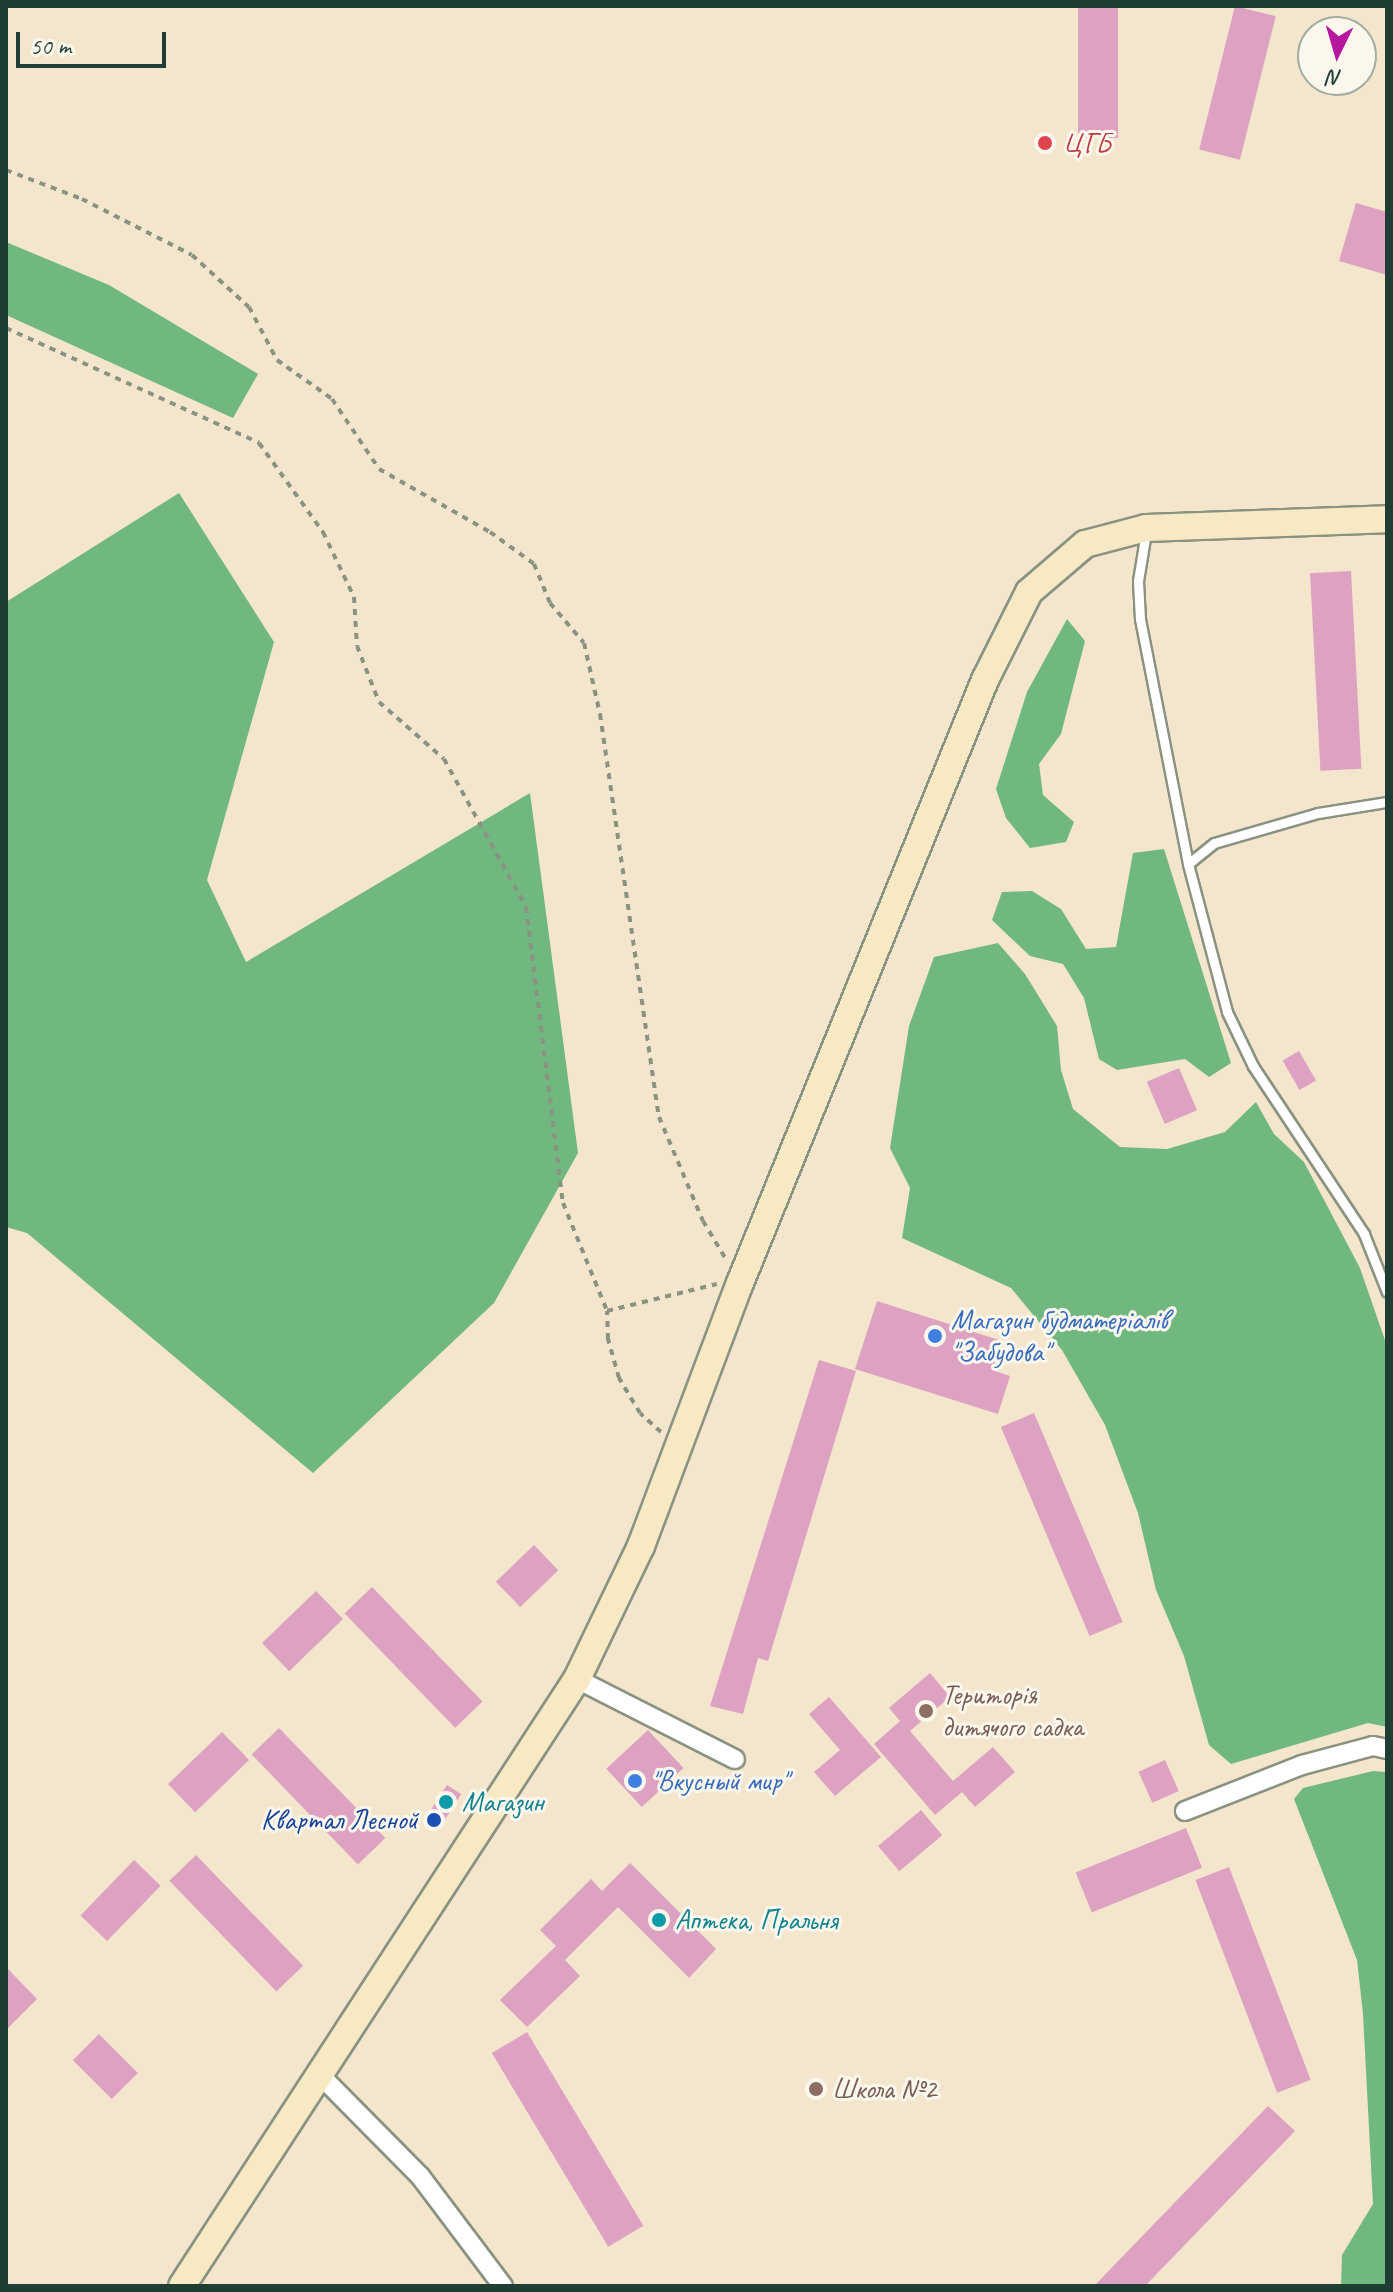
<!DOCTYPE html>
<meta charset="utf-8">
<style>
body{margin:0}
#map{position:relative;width:1393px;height:2292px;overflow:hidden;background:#f4e6cd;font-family:Caveat,sans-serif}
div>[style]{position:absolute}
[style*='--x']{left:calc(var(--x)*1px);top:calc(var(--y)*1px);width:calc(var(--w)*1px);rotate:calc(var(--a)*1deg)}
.forest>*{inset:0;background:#70b87f}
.building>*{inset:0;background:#dda1c2;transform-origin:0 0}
.path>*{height:4px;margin-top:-2px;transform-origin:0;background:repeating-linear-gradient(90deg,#8a9280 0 6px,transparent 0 12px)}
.roads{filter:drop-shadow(2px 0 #8a9280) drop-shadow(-2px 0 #8a9280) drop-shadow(0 2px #8a9280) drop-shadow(0 -2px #8a9280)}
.lane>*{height:9px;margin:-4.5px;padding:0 4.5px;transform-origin:4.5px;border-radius:4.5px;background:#fff}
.street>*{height:18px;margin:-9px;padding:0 9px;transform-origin:9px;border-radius:9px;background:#fff}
.secondary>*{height:26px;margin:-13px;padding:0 13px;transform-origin:13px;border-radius:13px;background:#f7e9c3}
.dots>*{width:22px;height:22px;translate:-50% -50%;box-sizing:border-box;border:4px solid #fbf7ec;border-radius:50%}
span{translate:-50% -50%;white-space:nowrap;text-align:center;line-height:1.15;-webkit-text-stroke:6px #fbf7ec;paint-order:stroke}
.health-label{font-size:28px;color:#be3a42}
.left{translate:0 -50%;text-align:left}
.shop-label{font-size:28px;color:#366cbe}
.education-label{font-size:28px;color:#785e54}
.culture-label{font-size:28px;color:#0d838f}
.transit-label{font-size:28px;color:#164399}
.right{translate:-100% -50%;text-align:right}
.frame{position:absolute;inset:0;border:8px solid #1f3d34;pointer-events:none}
.north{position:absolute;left:1297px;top:16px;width:80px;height:80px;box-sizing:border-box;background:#fbf7ec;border:2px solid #a3ada2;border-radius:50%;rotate:185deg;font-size:22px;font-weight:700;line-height:32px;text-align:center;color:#1f3d34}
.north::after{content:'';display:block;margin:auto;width:28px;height:36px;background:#b5179e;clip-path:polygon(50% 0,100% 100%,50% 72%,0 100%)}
.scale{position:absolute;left:16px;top:32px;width:150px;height:36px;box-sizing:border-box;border:4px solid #1f3d34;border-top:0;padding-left:10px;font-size:24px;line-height:28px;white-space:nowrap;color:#1f3d34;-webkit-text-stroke:6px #fbf7ec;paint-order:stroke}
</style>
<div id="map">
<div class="forest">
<i style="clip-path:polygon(6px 242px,109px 285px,258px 374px,233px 418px,6px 315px)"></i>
<i style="clip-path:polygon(179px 493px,274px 642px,207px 880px,246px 962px,530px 793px,578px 1153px,494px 1303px,313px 1473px,27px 1233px,6px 1227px,6px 602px)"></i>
<i style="clip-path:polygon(1067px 619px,1085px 641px,1061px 734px,1039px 764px,1043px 795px,1074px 822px,1066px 842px,1030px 848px,1006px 818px,996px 789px,1027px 692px)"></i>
<i style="clip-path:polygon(1164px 849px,1231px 1063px,1209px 1077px,1185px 1059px,1117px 1070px,1099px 1059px,1084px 998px,1063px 964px,1030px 956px,992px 920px,1002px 892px,1032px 891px,1061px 909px,1086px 949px,1116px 947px,1133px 853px)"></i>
<i style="clip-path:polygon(998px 943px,1025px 974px,1057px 1026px,1061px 1070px,1073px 1109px,1120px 1147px,1167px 1149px,1225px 1132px,1256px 1102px,1274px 1134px,1304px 1162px,1360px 1268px,1387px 1346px,1387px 1727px,1368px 1723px,1231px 1764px,1209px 1745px,1184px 1656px,1156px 1590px,1138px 1513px,1105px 1425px,1062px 1350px,1011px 1288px,902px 1238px,910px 1188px,890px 1148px,909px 1026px,934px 957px)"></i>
<i style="clip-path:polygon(1373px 1771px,1387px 1772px,1387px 2286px,1341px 2286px,1342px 2255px,1373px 2204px,1363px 2014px,1357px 1960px,1294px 1799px,1303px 1788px)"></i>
</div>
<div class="building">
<i style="left:1078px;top:6px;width:40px;height:132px"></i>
<i style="left:1235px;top:6px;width:42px;height:148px;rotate:14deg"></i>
<i style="clip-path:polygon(1356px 203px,1387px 212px,1387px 275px,1339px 261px)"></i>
<i style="left:1351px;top:571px;width:198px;height:41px;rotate:87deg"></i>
<i style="left:1299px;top:1051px;width:34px;height:19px;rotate:60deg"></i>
<i style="left:1179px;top:1068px;width:46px;height:35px;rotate:67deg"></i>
<i style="clip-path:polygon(877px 1301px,1002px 1341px,992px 1370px,1010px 1376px,998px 1414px,855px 1369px)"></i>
<i style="clip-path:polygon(819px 1360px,856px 1371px,768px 1661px,758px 1658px,743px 1714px,710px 1706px)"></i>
<i style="left:1034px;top:1413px;width:227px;height:36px;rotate:67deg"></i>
<i style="left:534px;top:1545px;width:35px;height:53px;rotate:46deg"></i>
<i style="left:372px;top:1587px;width:159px;height:38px;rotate:46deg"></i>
<i style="left:316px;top:1591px;width:39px;height:75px;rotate:46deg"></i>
<i style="clip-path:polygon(930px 1673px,950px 1697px,910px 1731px,953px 1781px,993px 1747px,1015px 1772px,975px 1807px,962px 1792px,935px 1815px,874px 1744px,900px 1721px,889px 1708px)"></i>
<i style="clip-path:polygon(829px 1697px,881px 1757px,835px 1796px,814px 1772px,840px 1750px,809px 1714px)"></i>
<i style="left:279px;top:1728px;width:153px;height:38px;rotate:46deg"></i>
<i style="left:648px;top:1730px;width:52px;height:57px;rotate:47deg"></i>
<i style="left:222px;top:1732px;width:39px;height:75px;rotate:46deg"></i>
<i style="left:1165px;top:1760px;width:34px;height:29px;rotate:66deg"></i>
<i style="left:447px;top:1785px;width:17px;height:43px;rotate:33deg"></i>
<i style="left:921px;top:1810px;width:33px;height:56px;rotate:50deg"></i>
<i style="left:1186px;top:1828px;width:43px;height:119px;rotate:68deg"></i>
<i style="left:196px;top:1855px;width:154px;height:37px;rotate:46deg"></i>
<i style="left:134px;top:1860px;width:37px;height:77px;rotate:44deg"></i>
<i style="clip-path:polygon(630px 1863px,716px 1949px,689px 1978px,618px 1907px,565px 1960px,580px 1976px,527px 2027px,500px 2000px,556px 1946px,540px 1930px,591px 1879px,602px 1891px)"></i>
<i style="left:1229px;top:1867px;width:228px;height:36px;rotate:69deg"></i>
<i style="clip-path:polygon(6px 1967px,37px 1999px,6px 2030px)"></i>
<i style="left:527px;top:2032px;width:226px;height:41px;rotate:59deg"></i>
<i style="left:99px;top:2034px;width:55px;height:37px;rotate:45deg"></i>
<i style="clip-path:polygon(1268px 2106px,1295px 2131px,1145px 2286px,1094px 2286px)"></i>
</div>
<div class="path">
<i style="--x:6;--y:170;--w:81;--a:20.9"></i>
<i style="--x:82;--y:199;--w:123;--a:27"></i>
<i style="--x:192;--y:255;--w:77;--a:42.4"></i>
<i style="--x:249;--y:307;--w:60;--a:62.2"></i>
<i style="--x:277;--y:360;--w:67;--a:35.3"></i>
<i style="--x:332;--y:399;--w:84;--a:56.1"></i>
<i style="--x:379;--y:469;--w:128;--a:29.6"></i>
<i style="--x:490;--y:532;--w:54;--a:36"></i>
<i style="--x:534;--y:564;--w:42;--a:67.7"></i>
<i style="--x:550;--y:603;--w:52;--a:49.6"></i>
<i style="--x:584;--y:643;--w:73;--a:77.3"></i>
<i style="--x:600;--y:714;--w:407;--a:81.7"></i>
<i style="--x:659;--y:1117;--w:113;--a:67.1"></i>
<i style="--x:703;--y:1221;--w:47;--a:59"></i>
<i style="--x:6;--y:328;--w:278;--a:24.4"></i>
<i style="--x:259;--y:443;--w:110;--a:54.3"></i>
<i style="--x:323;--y:532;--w:72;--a:64.5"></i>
<i style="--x:354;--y:597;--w:49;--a:86.5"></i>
<i style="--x:357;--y:646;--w:60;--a:68.6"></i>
<i style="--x:379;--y:702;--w:86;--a:41.2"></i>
<i style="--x:444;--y:759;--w:169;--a:61"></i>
<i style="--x:526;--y:907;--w:298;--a:82.9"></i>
<i style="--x:563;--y:1203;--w:117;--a:67.8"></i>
<i style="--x:661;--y:1432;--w:28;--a:-138"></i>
<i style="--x:640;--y:1413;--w:41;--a:-121"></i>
<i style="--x:619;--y:1378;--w:41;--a:-105.8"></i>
<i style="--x:608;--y:1339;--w:28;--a:-92"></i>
<i style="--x:607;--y:1311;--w:113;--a:-13.8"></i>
</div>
<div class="roads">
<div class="lane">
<i style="--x:1146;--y:532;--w:50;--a:99.3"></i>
<i style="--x:1138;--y:581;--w:38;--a:87"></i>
<i style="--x:1140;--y:619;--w:250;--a:78.9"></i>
<i style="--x:1188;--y:864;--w:153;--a:75.2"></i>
<i style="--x:1227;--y:1012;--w:60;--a:64.3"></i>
<i style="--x:1253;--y:1066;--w:201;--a:56.5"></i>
<i style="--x:1364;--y:1234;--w:62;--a:68.4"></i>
<i style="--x:1188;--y:864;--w:33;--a:-39"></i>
<i style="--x:1214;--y:843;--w:108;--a:-16.1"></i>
<i style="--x:1318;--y:813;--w:70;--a:-9.1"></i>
</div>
<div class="street">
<i style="--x:577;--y:1679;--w:177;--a:26.9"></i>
<i style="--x:1185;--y:1811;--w:126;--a:-21.5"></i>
<i style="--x:1302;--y:1765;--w:73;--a:-15"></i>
<i style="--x:1373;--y:1746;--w:14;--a:12"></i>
<i style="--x:321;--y:2076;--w:141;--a:45.3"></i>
<i style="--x:420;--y:2176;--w:138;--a:53"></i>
</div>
<div class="secondary">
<i style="--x:182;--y:2286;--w:724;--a:-56.95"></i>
<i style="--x:577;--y:1679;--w:148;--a:-64.3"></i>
<i style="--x:641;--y:1546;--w:281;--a:-69.4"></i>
<i style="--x:740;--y:1283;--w:651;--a:-67.89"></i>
<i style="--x:985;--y:680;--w:98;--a:-63.4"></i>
<i style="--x:1029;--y:592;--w:74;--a:-40.6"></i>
<i style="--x:1085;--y:544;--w:63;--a:-14.7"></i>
<i style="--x:1146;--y:528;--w:241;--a:-2.1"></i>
</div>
</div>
<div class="dots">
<i style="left:1045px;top:143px;background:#e0444e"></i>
<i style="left:935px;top:1336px;background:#3f7fe0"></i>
<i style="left:926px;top:1711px;background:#8d6e63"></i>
<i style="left:635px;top:1781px;background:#3f7fe0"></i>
<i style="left:446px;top:1802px;background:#0f9aa8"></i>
<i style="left:434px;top:1820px;background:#1a4fb4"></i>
<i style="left:659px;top:1920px;background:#0f9aa8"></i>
<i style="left:816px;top:2089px;background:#8d6e63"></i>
</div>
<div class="health-label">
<span class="left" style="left:1063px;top:143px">ЦГБ</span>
</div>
<div class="shop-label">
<span class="left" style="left:951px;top:1336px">Магазин будматеріалів<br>"Забудова"</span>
<span class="left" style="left:651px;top:1781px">"Вкусный мир"</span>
</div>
<div class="education-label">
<span class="left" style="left:942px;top:1711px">Територія<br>дитячого садка</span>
<span class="left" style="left:832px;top:2089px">Школа №2</span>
</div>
<div class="culture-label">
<span class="left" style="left:462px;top:1802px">Магазин</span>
<span class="left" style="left:675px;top:1920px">Аптека, Пральня</span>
</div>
<div class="transit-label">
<span class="right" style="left:418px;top:1820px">Квартал Лесной</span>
</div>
<div class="frame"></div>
<div class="north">N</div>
<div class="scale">50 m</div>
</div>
